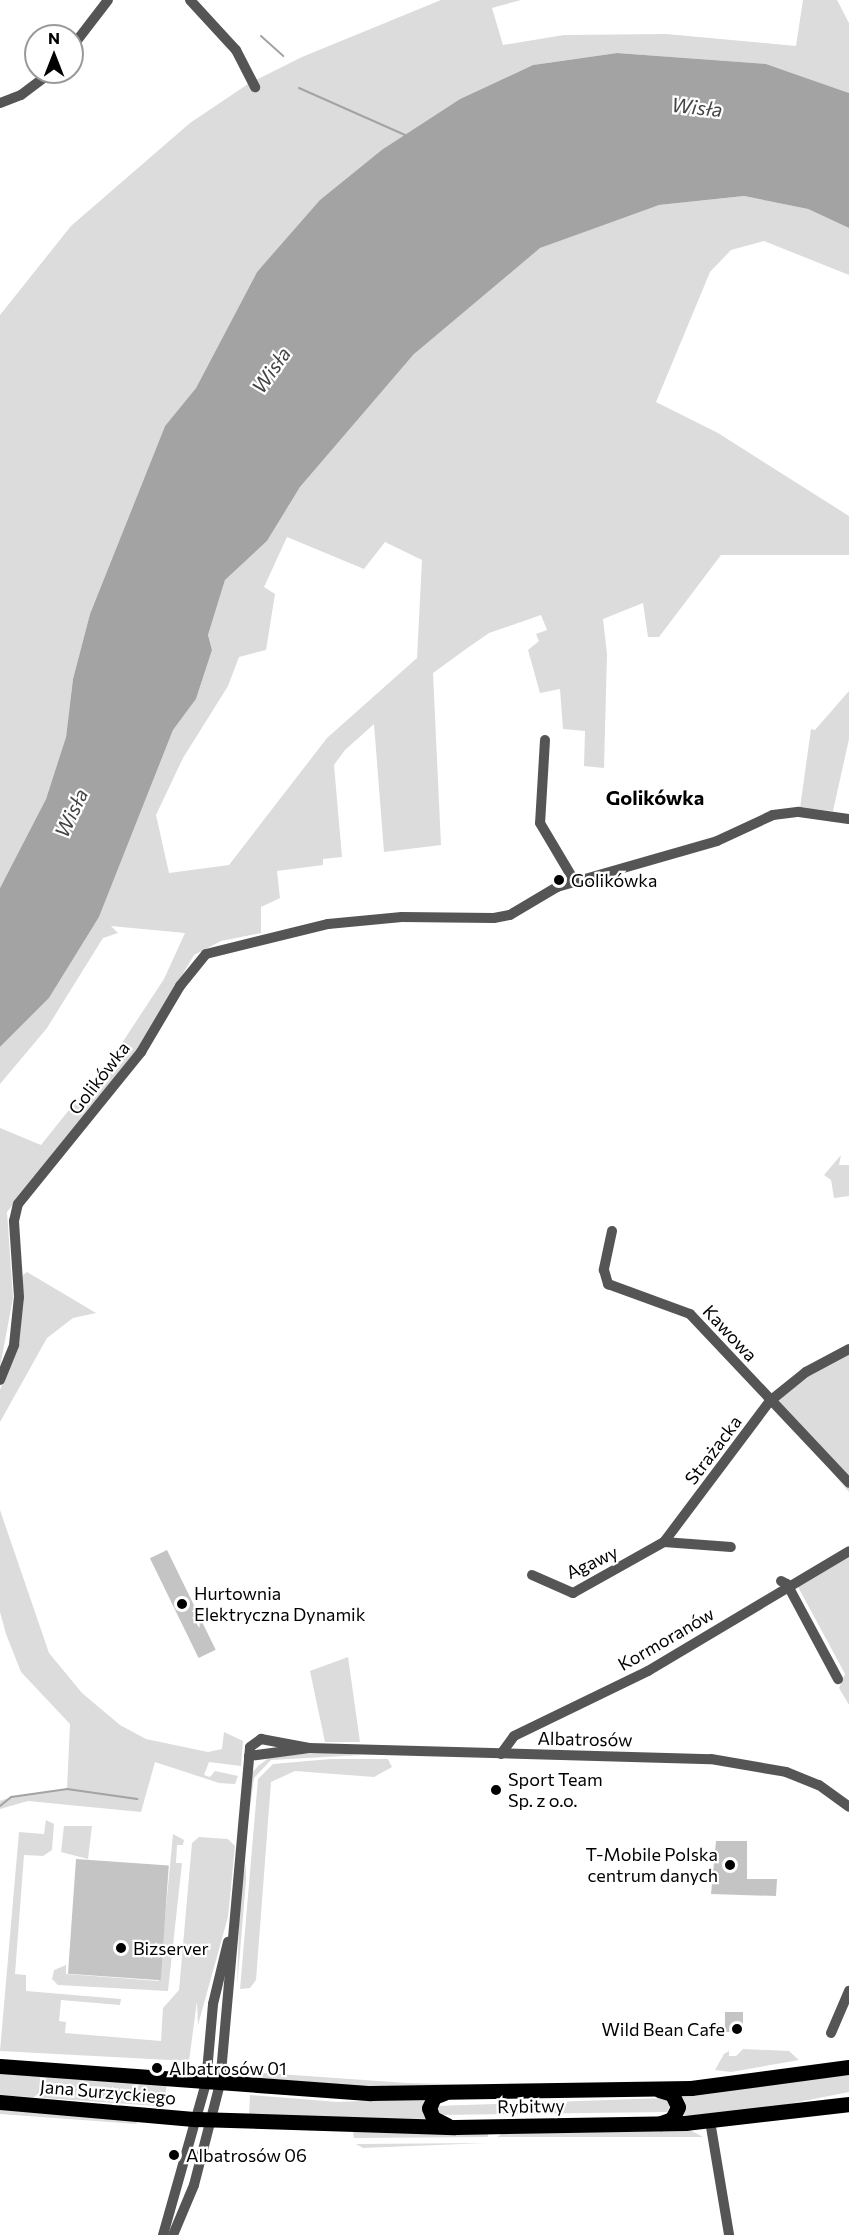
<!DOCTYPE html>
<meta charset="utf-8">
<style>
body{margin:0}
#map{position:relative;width:849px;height:2235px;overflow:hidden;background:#fff;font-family:Commissioner,sans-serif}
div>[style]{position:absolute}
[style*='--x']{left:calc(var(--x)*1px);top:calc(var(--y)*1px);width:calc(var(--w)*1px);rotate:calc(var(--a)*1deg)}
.green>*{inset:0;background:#dcdcdc;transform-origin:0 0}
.water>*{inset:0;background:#a3a3a3}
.stream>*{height:2px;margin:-1px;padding:0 1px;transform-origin:1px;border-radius:1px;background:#a3a3a3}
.building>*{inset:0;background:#c4c4c4;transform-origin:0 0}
.street>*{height:10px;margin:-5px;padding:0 5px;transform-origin:5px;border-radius:5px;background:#555}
.primary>*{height:15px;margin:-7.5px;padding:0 7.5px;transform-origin:7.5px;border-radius:7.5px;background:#000}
.dots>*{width:16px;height:16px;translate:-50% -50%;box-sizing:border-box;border:3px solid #fff;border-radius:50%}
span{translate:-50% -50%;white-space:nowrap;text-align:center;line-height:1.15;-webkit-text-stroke:4.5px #fff;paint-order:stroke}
.poi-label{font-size:18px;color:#000}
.left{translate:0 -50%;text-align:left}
.right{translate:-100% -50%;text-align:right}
.street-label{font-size:18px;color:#000}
.water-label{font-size:20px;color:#444;font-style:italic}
.neighbourhood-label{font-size:20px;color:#000;font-weight:700}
.north{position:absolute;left:24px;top:24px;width:60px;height:60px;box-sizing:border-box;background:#fff;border:2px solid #999;border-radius:50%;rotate:0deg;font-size:16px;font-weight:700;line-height:24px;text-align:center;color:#000}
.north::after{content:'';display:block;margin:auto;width:21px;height:27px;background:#000;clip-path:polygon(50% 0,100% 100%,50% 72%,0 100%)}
</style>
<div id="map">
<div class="green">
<i style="clip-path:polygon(441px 0,521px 0,492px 8px,503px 45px,564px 35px,666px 34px,796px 46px,803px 0,837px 0,849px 23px,849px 93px,766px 64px,617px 53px,533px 65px,460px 99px,383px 149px,257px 272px,196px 388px,165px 426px,90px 614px,73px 679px,66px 737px,46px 799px,0 888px,0 315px,71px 226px,190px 123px,248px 84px,302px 57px)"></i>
<i style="clip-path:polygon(evenodd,744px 196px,808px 209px,849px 228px,849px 275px,764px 241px,731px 250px,710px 272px,656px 402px,718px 433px,849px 516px,849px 555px,721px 555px,659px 637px,648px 637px,643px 603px,603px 619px,607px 654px,604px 768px,584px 766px,585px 731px,563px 729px,560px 689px,540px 693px,528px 650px,539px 641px,536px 634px,547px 630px,541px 615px,489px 633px,466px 649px,433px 673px,441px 845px,384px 852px,374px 724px,345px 750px,334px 765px,342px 857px,323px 859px,323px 865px,277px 871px,280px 898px,261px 907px,261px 933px,221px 941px,194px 955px,142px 1043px,7px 1212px,13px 1298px,0 1367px,0 1128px,41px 1145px,120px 1046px,164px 979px,185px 933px,111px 926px,118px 933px,103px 938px,47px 1028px,0 1084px,0 1047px,49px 998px,99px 917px,173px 730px,196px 699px,212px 650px,208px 635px,225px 580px,267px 541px,300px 487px,414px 354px,502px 276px,540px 248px,624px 216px,659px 205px,744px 196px,287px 537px,364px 569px,385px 542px,422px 560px,417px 658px,327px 738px,229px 865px,169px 873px,156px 815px,183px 758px,228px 686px,239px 657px,266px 650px,275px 594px,264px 587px,287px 537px)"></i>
<i style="clip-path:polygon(849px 691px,849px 739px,833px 811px,800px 808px,811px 729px,815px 730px)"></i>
<i style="clip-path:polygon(841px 1155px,839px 1165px,849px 1165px,849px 1196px,834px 1198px,831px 1180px,824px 1175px)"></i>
<i style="clip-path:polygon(27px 1272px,96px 1313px,73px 1318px,47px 1338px,0 1422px,0 1390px,20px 1337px,23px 1275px)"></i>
<i style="clip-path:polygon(849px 1354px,849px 1492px,773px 1403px,820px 1368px)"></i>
<i style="clip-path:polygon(0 1510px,49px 1653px,82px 1693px,120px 1725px,146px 1739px,208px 1752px,222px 1749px,224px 1732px,243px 1741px,241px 1766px,209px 1762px,204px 1775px,210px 1777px,215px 1771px,238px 1776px,235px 1784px,219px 1783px,155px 1762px,141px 1812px,28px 1801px,0 1809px,0 1801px,11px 1797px,67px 1789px,70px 1724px,21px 1672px,6px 1634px,0 1612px)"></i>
<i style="clip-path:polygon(849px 1554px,849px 1705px,839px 1688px,845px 1674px,797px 1585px)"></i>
<i style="clip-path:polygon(348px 1657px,360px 1742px,325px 1742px,310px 1671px)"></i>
<i style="clip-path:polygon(325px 1752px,362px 1755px,271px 1760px,254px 1778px,248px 1823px,251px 1774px,258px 1766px,270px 1757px)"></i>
<i style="clip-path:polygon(331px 1759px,388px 1759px,392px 1767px,374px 1777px,295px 1771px,271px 1782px,256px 1980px,250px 1988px,240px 1989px,258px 1779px,273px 1764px)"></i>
<i style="clip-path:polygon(46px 1820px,54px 1824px,52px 1850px,43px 1856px,24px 1855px,15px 1974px,26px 1975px,26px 1991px,121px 1999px,120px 2005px,61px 2000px,59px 2021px,66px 2022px,65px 2033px,161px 2041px,163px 2008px,179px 1990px,192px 1843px,199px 1837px,228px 1839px,235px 1846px,228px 1917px,198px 2025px,197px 2001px,189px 2061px,0 2051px,19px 1832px,44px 1834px)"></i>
<i style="clip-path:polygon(64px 1826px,92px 1826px,88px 1859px,61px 1852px)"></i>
<i style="clip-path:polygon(173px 1834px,184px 1840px,183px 1845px,177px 1845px,176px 1863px,182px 1863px,168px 1991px,58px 1985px,52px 1979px,54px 1970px,66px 1965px,66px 1974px,159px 1981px)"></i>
<i style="clip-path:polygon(246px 1863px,246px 1881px,237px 1987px,240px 1892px)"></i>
<i style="clip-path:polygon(743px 2049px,789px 2051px,799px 2060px,731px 2072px,715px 2070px,724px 2054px,729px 2051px,729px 2056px,736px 2056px)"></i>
<i style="left:0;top:2071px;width:167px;height:24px;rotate:4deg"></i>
<i style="clip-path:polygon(252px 2072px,407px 2083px,527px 2086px,395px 2089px,252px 2077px)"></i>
<i style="clip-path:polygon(849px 2072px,849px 2092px,758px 2110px,681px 2116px,679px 2093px)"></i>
<i style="clip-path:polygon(250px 2095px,338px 2102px,427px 2098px,427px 2119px,249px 2115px)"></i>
<i style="clip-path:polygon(666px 2098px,672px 2102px,667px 2112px,440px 2115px,435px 2106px)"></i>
<i style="clip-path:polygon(0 2109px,136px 2121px,137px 2124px,0 2114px)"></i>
<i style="clip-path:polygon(688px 2129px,703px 2137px,497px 2137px,503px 2133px)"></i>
<i style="clip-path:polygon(353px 2132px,488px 2133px,488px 2137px,354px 2138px)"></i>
<i style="clip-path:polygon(486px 2143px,363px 2148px,356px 2144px)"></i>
</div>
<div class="water">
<i style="clip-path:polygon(617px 53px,766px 64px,849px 93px,849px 228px,808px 209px,744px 196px,659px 205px,540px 248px,414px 354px,300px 487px,267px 541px,225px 580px,208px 635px,212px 650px,196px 699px,173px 730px,99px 917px,49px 998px,0 1047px,0 888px,46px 799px,66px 737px,73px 679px,90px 614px,165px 426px,196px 388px,257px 272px,320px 200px,383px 149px,460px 99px,533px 65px)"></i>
</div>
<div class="stream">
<i style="--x:261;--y:36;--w:30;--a:42"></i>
<i style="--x:299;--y:88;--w:116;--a:23.9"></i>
<i style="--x:0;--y:1806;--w:14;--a:-39"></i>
<i style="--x:11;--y:1797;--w:57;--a:-8.1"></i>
<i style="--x:67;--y:1789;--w:71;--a:8.1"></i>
</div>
<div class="building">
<i style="left:167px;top:1550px;width:111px;height:19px;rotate:64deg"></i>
<i style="clip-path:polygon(716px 1841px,747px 1841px,747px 1879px,777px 1879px,776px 1896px,711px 1894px)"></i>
<i style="left:76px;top:1859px;width:93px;height:115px;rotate:4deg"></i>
<i style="left:725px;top:2012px;width:18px;height:20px"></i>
</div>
<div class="street">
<i style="--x:190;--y:0;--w:68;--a:47.4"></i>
<i style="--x:236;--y:50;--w:42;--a:62.8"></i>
<i style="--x:72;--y:47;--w:59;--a:-52.5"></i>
<i style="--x:0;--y:103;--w:22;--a:-21"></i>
<i style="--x:21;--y:95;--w:39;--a:-37"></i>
<i style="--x:545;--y:740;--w:83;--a:93.4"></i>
<i style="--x:540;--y:823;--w:69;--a:59.3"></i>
<i style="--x:612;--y:1231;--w:40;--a:102"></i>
<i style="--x:604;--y:1270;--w:15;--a:74"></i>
<i style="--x:608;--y:1284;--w:87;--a:20.1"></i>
<i style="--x:690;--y:1314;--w:232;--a:46.7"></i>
<i style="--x:0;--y:1380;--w:38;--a:-68"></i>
<i style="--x:14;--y:1345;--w:48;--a:-84.1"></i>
<i style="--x:19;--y:1297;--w:76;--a:-93.8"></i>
<i style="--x:14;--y:1221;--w:17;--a:-77"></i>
<i style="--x:18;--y:1204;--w:196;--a:-51"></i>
<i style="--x:141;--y:1052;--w:77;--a:-59.4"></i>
<i style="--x:180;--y:986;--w:41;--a:-50.9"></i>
<i style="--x:206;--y:954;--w:126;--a:-13.8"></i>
<i style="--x:328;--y:924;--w:74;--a:-5.4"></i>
<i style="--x:402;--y:917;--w:92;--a:0.6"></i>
<i style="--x:494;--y:918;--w:16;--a:-11"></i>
<i style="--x:510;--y:915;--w:55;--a:-30.8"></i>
<i style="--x:557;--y:887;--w:166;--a:-16"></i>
<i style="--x:717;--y:841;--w:62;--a:-24.9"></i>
<i style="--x:773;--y:815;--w:26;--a:-7"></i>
<i style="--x:799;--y:812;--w:50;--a:8"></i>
<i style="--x:664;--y:1542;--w:67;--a:4.3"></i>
<i style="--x:532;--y:1575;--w:45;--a:23.7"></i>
<i style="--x:573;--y:1593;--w:104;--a:-29.3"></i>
<i style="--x:664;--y:1542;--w:176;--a:-53.1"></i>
<i style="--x:770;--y:1401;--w:46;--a:-38.9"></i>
<i style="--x:806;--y:1372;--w:49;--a:-28.1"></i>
<i style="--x:781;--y:1581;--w:7;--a:27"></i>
<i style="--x:787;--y:1584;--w:108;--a:61.8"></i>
<i style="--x:501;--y:1754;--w:22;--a:-54"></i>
<i style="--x:514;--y:1736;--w:149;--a:-25.9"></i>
<i style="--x:648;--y:1671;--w:234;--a:-30.8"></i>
<i style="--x:249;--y:1756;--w:61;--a:-7.6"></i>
<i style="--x:309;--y:1748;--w:402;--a:1.6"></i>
<i style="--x:711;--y:1759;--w:76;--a:9.8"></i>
<i style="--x:786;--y:1772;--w:35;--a:22"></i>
<i style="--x:819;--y:1785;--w:37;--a:36"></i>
<i style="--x:831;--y:2033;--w:46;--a:-66.8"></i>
<i style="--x:710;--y:2121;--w:116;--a:80.5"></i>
<i style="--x:163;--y:2235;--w:158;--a:-74.2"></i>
<i style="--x:206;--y:2083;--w:79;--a:-84.9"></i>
<i style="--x:213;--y:2004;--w:64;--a:-76.4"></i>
<i style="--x:173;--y:2235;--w:54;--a:-67.2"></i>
<i style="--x:194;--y:2185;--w:104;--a:-75.6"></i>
<i style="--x:220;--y:2084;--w:338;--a:-84.9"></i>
<i style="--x:250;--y:1747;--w:14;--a:-36"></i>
<i style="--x:261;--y:1739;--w:49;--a:10.6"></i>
</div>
<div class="primary">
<i style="--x:0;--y:2066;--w:372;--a:4.2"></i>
<i style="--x:371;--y:2093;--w:320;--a:-0.9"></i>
<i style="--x:691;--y:2088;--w:159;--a:-7.6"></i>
<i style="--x:659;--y:2090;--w:14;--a:17"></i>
<i style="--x:672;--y:2094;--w:14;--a:65"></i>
<i style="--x:678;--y:2107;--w:13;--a:117"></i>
<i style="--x:672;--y:2119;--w:12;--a:160"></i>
<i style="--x:444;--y:2093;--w:11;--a:158"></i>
<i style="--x:434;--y:2097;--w:12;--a:114"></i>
<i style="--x:429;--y:2108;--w:11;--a:68"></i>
<i style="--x:433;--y:2118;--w:16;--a:27"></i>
<i style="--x:0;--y:2102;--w:197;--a:5"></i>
<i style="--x:196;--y:2119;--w:259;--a:1.8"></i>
<i style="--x:455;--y:2127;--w:230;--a:-1"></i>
<i style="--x:685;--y:2123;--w:165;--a:-6.6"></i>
</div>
<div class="dots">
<i style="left:559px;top:880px;background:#000"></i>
<i style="left:182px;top:1604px;background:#000"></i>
<i style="left:496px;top:1790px;background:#000"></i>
<i style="left:730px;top:1865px;background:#000"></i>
<i style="left:121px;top:1948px;background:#000"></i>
<i style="left:737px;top:2029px;background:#000"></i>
<i style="left:157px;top:2068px;background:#000"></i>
<i style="left:174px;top:2155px;background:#000"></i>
</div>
<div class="poi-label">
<span class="left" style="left:571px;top:880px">Golikówka</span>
<span class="left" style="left:194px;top:1604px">Hurtownia<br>Elektryczna Dynamik</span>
<span class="left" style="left:508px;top:1790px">Sport Team<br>Sp. z o.o.</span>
<span class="right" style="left:718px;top:1865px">T‑Mobile Polska<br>centrum danych</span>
<span class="left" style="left:133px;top:1948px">Bizserver</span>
<span class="right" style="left:725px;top:2029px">Wild Bean Cafe</span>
<span class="left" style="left:169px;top:2068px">Albatrosów 01</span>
<span class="left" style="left:186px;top:2155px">Albatrosów 06</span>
</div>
<div class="street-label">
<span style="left:99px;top:1078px;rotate:-52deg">Golikówka</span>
<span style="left:730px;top:1333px;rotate:47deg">Kawowa</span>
<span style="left:713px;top:1450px;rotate:-53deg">Strażacka</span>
<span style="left:592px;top:1562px;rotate:-25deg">Agawy</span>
<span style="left:666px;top:1639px;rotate:-30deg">Kormoranów</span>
<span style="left:585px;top:1739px;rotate:1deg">Albatrosów</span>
<span style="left:108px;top:2092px;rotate:5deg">Jana Surzyckiego</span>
<span style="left:531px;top:2106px;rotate:-1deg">Rybitwy</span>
</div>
<div class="water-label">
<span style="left:697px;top:107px;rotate:6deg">Wisła</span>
<span style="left:271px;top:370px;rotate:-55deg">Wisła</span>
<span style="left:71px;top:813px;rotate:-65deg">Wisła</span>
</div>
<div class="neighbourhood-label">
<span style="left:655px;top:797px">Golikówka</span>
</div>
<div class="north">N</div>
</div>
